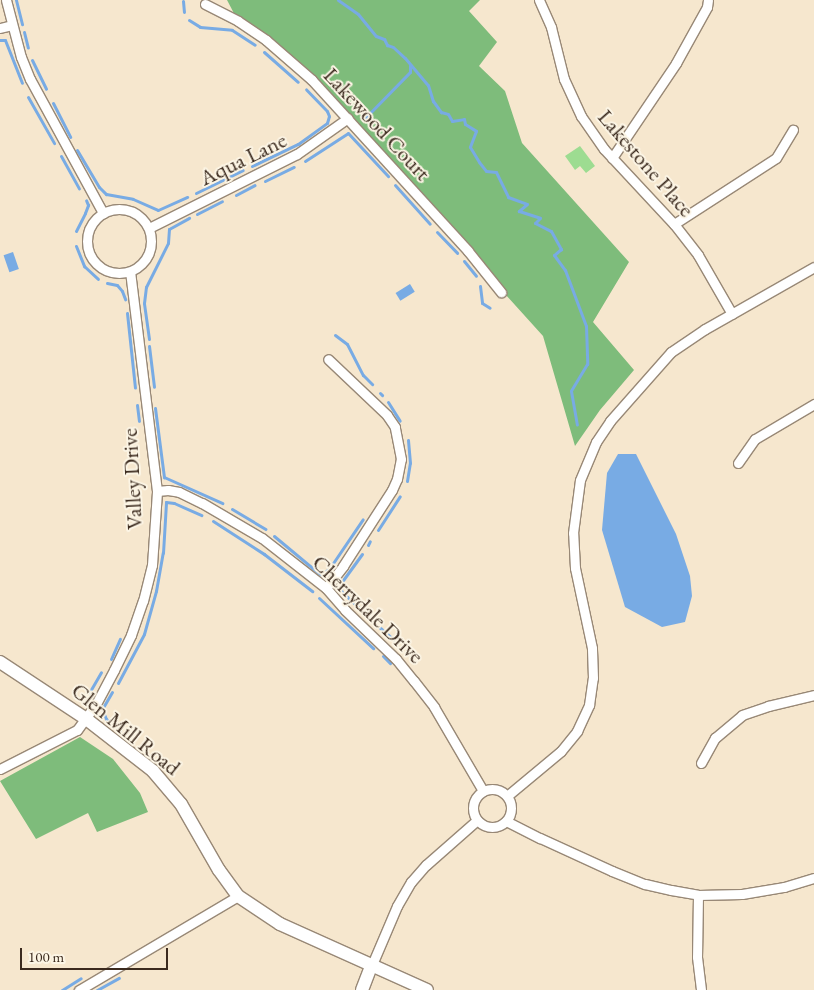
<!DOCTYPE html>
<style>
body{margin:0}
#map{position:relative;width:814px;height:990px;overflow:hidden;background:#f6e7ce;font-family:"EB Garamond",serif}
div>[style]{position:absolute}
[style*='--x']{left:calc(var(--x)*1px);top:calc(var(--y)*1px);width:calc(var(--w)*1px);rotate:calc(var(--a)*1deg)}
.green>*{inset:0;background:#9ddc91}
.forest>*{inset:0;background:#7ebc7b}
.water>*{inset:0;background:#78abe4;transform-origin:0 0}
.stream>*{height:3px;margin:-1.5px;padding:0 1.5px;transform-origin:1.5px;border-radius:1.5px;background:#78abe4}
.roads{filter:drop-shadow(1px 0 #988876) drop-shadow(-1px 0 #988876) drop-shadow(0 1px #988876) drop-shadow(0 -1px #988876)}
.street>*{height:9px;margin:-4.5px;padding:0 4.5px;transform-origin:4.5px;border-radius:4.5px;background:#fff}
.street>.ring{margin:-4.5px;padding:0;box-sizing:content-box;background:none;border:9px solid #fff;border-radius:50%}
.secondary>*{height:12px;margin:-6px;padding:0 6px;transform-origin:6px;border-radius:6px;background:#fff}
span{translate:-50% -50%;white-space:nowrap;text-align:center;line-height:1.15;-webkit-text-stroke:4px #fcf5e5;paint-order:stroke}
.street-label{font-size:22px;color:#3b2a1e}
.scale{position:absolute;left:20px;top:948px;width:148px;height:22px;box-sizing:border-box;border:2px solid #3b2a1e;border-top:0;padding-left:6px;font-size:15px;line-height:18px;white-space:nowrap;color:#3b2a1e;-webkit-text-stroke:4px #fcf5e5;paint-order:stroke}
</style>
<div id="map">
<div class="green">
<i style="clip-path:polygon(580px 146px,595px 166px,586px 173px,580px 166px,575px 170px,565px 156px)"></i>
</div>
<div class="forest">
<i style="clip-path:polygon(227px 0,480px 0,469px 11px,497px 42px,479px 66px,505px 91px,522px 143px,629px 262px,593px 322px,634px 370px,600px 410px,575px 446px,543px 336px,312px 80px,238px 21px)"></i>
<i style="clip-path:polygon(80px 737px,113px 759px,140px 793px,148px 812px,97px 832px,88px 813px,36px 839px,0 781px)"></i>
</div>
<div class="water">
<i style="left:13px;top:252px;width:18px;height:10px;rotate:71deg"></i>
<i style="left:410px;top:284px;width:9px;height:17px;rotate:58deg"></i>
<i style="clip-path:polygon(618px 454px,636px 454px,676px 534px,690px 576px,692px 596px,685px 622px,662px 627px,625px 607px,602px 530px,607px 473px)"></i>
</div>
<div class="stream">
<i style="--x:16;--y:0;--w:25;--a:76"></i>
<i style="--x:338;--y:0;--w:24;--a:35"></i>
<i style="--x:358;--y:14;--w:28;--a:51"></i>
<i style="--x:376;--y:36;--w:9;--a:21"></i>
<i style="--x:384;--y:39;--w:7;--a:63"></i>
<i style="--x:387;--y:45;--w:6;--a:18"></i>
<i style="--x:393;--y:47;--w:16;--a:43"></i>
<i style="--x:405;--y:58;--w:35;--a:50"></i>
<i style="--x:428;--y:85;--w:17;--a:73"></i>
<i style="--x:433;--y:101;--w:14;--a:54"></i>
<i style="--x:441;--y:112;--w:7;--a:16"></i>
<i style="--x:448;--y:114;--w:8;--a:60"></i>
<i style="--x:452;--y:121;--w:12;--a:-9"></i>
<i style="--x:464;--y:119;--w:5;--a:79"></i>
<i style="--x:465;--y:124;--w:13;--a:32"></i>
<i style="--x:476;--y:131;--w:17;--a:111"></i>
<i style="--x:470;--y:147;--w:17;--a:59"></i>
<i style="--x:479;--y:162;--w:11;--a:52"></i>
<i style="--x:486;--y:171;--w:10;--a:6"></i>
<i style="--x:496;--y:172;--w:28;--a:64"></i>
<i style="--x:508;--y:197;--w:20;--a:20"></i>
<i style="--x:527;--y:204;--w:11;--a:139"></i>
<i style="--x:519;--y:211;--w:22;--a:18"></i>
<i style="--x:540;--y:218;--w:7;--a:135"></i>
<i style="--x:535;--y:223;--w:18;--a:27"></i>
<i style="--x:551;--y:231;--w:21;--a:61"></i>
<i style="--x:561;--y:249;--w:9;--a:139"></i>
<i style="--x:554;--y:255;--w:19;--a:54"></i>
<i style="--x:565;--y:270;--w:60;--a:69.4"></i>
<i style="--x:586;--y:326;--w:38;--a:88"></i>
<i style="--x:587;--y:364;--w:31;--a:121"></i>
<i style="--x:571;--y:391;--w:34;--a:80"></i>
<i style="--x:183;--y:1;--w:11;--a:85"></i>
<i style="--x:189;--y:20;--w:13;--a:32"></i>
<i style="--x:200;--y:27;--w:32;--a:5"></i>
<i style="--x:232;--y:30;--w:27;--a:33"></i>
<i style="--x:24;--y:32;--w:16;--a:76"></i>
<i style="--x:0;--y:40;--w:5;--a:0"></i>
<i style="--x:5;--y:40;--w:46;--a:68.4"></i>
<i style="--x:264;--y:52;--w:45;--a:41.4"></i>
<i style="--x:32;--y:60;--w:32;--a:64"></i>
<i style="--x:28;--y:97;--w:53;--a:60.5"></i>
<i style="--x:53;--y:103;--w:38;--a:63"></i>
<i style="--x:363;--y:120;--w:67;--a:-45.6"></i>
<i style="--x:410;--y:72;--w:7;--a:-90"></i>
<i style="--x:77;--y:150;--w:43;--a:59.3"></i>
<i style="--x:99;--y:187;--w:10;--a:45"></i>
<i style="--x:106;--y:194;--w:27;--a:10"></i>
<i style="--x:133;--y:199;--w:27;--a:24"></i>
<i style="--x:158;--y:210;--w:32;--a:-24"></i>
<i style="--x:61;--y:156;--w:37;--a:61"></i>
<i style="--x:305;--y:161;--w:51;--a:-33.1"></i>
<i style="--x:348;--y:133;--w:59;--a:47.1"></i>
<i style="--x:252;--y:166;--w:51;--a:-25.6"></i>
<i style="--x:298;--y:144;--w:36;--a:-36"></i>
<i style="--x:327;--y:123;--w:7;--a:-74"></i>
<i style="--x:329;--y:116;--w:5;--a:-112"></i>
<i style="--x:327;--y:111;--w:30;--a:-134"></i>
<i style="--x:265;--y:181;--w:32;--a:-26"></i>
<i style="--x:395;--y:185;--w:52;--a:48.1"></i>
<i style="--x:196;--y:193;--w:52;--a:-26.1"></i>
<i style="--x:236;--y:195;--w:21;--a:-28"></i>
<i style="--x:197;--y:214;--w:28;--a:-27"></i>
<i style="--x:76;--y:231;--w:20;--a:-63"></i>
<i style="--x:85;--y:213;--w:9;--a:-69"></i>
<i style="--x:88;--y:205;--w:5;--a:-112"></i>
<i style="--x:437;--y:232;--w:29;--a:46"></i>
<i style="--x:76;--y:246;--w:22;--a:68"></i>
<i style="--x:84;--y:266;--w:19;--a:43"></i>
<i style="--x:464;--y:261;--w:19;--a:51"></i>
<i style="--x:107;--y:283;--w:10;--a:11"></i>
<i style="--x:117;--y:285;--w:8;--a:50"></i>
<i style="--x:122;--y:291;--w:9;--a:69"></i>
<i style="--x:480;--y:286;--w:17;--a:83"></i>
<i style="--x:482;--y:303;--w:9;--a:32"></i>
<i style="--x:127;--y:313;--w:75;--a:83.9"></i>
<i style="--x:335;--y:335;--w:15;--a:37"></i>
<i style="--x:347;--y:344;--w:35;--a:63"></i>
<i style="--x:363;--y:375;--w:13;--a:45"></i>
<i style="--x:149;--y:339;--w:36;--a:-98"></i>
<i style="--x:144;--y:303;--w:16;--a:-83"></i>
<i style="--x:146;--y:287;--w:49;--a:-63.4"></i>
<i style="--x:168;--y:243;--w:14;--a:-86"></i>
<i style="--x:169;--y:229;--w:23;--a:-29"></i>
<i style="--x:149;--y:346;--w:41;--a:83"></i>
<i style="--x:380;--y:393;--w:3;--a:45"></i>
<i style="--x:388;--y:402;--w:22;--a:58"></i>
<i style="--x:137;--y:405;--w:16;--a:83"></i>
<i style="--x:155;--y:408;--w:70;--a:82.6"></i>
<i style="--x:164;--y:477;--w:64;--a:24.1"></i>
<i style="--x:407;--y:481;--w:18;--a:-81"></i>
<i style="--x:410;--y:463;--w:23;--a:-95"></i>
<i style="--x:232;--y:509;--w:39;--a:31"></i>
<i style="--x:213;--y:521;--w:61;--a:32.9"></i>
<i style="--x:264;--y:554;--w:61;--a:37.6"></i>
<i style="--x:378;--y:530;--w:40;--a:-57.1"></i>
<i style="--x:274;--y:536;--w:62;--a:39.8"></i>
<i style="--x:368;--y:545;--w:4;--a:-63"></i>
<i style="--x:362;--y:554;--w:34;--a:126"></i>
<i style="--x:342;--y:582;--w:9;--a:96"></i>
<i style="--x:341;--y:591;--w:40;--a:43"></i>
<i style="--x:318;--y:572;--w:5;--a:11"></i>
<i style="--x:323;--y:573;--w:7;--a:-34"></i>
<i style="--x:329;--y:569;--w:60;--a:-55.8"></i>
<i style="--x:319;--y:598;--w:74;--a:42.8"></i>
<i style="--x:378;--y:626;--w:21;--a:41"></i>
<i style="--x:383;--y:656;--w:10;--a:45"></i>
<i style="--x:111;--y:659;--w:22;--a:-66"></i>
<i style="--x:118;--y:683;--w:55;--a:-62"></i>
<i style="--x:144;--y:634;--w:45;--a:-74.4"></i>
<i style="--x:156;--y:591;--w:39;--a:-80"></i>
<i style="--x:163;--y:553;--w:51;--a:-86.6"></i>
<i style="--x:166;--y:502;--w:8;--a:7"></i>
<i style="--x:174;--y:503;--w:30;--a:24"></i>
<i style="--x:112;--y:692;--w:20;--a:120"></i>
<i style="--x:102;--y:709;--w:11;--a:68"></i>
<i style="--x:106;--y:719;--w:18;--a:38"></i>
<i style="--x:89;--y:693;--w:24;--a:-60"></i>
<i style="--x:62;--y:990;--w:22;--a:-32"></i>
<i style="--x:97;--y:990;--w:25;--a:-29"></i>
</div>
<div class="roads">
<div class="street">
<i style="--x:6;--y:0;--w:59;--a:75.3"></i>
<i style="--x:21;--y:57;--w:24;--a:68"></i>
<i style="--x:30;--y:79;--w:153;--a:61.4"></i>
<i style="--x:539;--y:0;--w:30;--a:66"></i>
<i style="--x:551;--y:27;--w:54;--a:76"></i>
<i style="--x:564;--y:79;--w:41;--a:65.3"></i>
<i style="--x:581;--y:116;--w:40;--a:55.1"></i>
<i style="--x:604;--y:149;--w:103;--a:47"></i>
<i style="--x:674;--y:224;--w:39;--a:52"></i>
<i style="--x:698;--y:255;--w:68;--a:60"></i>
<i style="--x:205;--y:4;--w:37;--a:27"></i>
<i style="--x:238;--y:21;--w:34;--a:34"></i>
<i style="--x:266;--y:40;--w:61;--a:41"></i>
<i style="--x:312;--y:80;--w:231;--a:47.6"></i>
<i style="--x:468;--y:251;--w:53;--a:51.2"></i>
<i style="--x:0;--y:28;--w:12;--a:-14"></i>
<i style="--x:612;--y:158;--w:115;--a:-56"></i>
<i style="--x:676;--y:63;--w:64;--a:-61"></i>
<i style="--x:707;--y:7;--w:7;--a:-82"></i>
<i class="ring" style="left:87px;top:209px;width:55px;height:55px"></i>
<i style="--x:674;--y:224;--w:121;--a:-32.9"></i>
<i style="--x:776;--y:158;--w:33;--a:-59"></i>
<i style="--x:149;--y:228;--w:165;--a:-26.6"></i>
<i style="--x:297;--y:154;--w:62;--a:-35.2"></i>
<i style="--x:738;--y:463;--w:29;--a:-55"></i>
<i style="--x:755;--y:439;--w:69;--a:-30.7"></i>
<i style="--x:157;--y:491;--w:11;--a:-5"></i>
<i style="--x:168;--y:490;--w:11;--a:10"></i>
<i style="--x:179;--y:492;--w:25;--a:26"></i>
<i style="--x:202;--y:503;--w:69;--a:30.3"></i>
<i style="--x:262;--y:538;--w:81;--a:38"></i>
<i style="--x:326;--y:588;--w:29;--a:49"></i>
<i style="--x:345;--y:610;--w:71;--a:43.9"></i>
<i style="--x:396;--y:659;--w:28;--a:51"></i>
<i style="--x:414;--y:681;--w:33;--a:52"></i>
<i style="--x:434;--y:707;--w:97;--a:59.7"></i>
<i style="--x:326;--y:588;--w:28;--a:-52"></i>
<i style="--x:343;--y:566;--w:90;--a:-57.2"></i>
<i style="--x:392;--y:490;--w:12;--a:-66"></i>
<i style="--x:397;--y:479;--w:20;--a:-79"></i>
<i style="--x:401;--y:459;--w:33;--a:-101"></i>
<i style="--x:395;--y:427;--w:14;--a:-124"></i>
<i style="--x:387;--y:415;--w:81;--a:-136.5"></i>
<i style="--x:701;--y:763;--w:29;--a:-61"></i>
<i style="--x:715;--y:738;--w:35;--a:-40"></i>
<i style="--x:742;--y:715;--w:28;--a:-19"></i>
<i style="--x:768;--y:706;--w:47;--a:-13.4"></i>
<i style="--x:0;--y:769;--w:86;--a:-26.9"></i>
<i style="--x:77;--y:730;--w:32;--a:-54"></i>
<i style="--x:96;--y:704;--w:38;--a:-62"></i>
<i style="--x:114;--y:670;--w:39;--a:-64"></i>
<i style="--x:131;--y:635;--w:36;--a:-71"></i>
<i style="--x:143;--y:601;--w:37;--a:-76"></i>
<i style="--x:152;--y:565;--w:74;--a:-86.1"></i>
<i style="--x:157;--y:491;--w:221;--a:-97"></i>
<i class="ring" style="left:473px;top:789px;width:29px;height:29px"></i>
<i style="--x:507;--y:796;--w:70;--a:-39.8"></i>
<i style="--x:561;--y:751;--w:26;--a:-51"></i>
<i style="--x:577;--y:731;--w:29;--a:-65"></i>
<i style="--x:589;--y:705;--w:27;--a:-82"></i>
<i style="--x:593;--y:678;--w:30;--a:-92"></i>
<i style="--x:592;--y:648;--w:82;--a:-102"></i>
<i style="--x:575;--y:568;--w:35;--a:-93"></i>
<i style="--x:573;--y:533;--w:53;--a:-82.5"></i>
<i style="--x:580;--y:480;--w:41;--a:-67.2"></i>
<i style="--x:596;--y:442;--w:25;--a:-56"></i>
<i style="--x:610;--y:421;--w:92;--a:-48.5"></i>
<i style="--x:671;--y:352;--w:41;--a:-34.1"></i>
<i style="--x:705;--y:329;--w:125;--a:-29.6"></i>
<i style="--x:506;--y:821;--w:38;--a:27"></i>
<i style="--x:540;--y:838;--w:79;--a:24.6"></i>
<i style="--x:612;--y:871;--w:35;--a:22"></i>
<i style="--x:645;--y:884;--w:27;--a:13"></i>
<i style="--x:671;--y:890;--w:27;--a:10"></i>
<i style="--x:698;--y:895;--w:44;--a:-1.3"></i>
<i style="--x:742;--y:894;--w:43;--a:-9.5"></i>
<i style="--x:784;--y:887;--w:31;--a:-17"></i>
<i style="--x:698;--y:895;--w:62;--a:90.9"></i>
<i style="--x:697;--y:957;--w:33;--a:83"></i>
<i style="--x:371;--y:967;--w:66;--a:-66.9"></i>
<i style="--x:397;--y:906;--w:28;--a:-60"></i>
<i style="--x:411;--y:882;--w:23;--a:-49"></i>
<i style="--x:426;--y:865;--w:68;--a:-41.4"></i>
<i style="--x:79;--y:990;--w:185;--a:-30.6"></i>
</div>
<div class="secondary">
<i style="--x:0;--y:662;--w:102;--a:33.4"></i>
<i style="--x:85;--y:718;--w:86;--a:37.9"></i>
<i style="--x:153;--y:771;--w:43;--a:49.7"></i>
<i style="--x:181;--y:804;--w:76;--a:60.1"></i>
<i style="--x:219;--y:870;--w:32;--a:54"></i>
<i style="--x:238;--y:896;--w:50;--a:33.7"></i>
<i style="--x:280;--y:924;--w:161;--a:24.2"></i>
<i style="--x:362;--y:990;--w:25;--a:-69"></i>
</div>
</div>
<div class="street-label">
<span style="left:377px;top:124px;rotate:47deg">Lakewood Court</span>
<span style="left:243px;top:159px;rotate:-26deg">Aqua Lane</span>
<span style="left:646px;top:163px;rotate:49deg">Lakestone Place</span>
<span style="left:132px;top:479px;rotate:-93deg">Valley Drive</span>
<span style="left:368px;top:609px;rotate:44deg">Cherrydale Drive</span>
<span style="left:126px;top:729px;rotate:39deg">Glen Mill Road</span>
</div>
<div class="scale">100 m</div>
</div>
